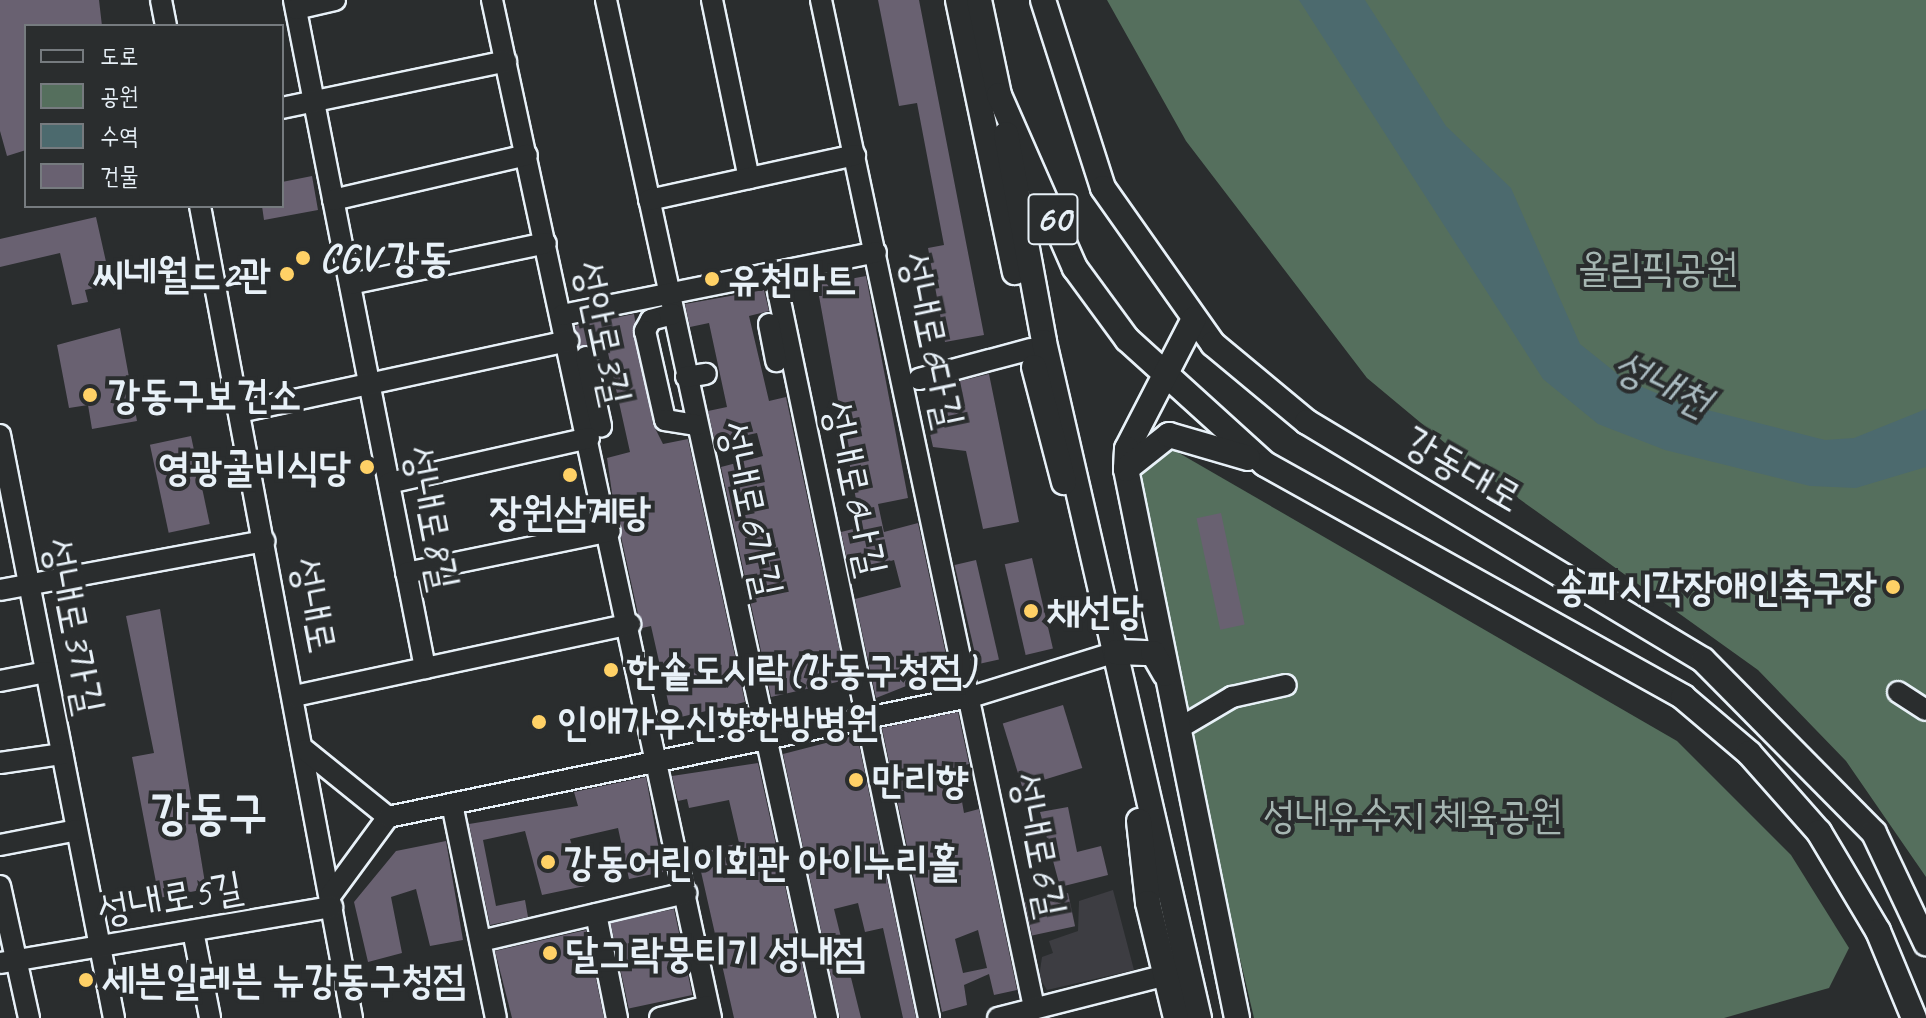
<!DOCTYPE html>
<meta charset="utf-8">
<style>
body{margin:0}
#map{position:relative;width:1926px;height:1018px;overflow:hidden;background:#2a2d2e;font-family:Caveat,"Poor Story",sans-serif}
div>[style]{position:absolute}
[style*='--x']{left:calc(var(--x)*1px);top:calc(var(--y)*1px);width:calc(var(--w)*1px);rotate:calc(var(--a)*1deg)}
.built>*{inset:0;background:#3d3d42}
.green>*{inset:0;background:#556f5d}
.water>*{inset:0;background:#4c6a6e}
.building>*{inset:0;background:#696171;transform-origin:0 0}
.roads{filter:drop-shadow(2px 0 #e8f1f8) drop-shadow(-2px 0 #e8f1f8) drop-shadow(0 2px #e8f1f8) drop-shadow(0 -2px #e8f1f8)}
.minor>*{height:20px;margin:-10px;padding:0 10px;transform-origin:10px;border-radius:10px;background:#2a2d2e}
.major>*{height:24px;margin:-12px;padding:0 12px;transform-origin:12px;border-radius:12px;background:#2a2d2e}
.dots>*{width:22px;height:22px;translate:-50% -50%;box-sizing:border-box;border:4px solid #2a2d2e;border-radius:50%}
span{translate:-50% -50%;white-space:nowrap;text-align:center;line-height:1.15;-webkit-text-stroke:8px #2a2d2e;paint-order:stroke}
.shield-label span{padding:2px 6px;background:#2a2d2e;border:2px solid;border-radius:6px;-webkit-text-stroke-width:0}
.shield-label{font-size:38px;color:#e8f1f8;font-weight:700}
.poi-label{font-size:40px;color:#e8f1f8;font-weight:700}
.left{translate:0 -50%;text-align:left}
.right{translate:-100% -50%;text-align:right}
.park-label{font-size:40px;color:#a6b6b2}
.street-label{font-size:40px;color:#e8f1f8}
.water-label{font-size:42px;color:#aabbc1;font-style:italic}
.district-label{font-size:48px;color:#e8f1f8;font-weight:700}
.legend{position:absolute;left:24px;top:24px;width:260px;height:184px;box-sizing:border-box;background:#2a2d2e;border:2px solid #767b7f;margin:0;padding:10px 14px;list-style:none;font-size:24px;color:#e8f1f8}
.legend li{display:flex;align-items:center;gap:16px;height:40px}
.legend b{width:40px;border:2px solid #767b7f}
</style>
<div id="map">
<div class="built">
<i style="clip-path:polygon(1113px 890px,1134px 970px,1047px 990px,1039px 977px,1042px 957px,1053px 953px,1049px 941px,1078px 931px,1079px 901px)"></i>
</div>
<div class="green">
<i style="clip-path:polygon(1107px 0,1926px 0,1926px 877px,1846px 761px,1758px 670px,1469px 463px,1367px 378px,1186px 141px)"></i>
<i style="clip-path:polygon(1172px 449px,1677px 741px,1791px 855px,1849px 948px,1829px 988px,1724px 1018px,1254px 1018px,1206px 815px,1141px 474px,1155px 454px)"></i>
</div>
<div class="water">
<i style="clip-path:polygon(1299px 0,1365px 0,1446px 126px,1511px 188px,1580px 344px,1625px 380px,1680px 403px,1825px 440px,1854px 438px,1926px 409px,1926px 467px,1856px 488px,1810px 486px,1665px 450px,1598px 424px,1543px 379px)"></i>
</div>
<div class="building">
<i style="clip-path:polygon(0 0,99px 0,102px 26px,26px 26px,26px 150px,7px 156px,0 131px)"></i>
<i style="clip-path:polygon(878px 0,919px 0,984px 335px,945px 342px,928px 248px,944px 245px,917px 103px,899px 106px)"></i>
<i style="clip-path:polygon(312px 176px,318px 210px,264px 220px,262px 206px,282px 206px,282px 182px)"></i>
<i style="clip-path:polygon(96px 217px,111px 284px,85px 290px,88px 302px,72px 305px,60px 253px,0 267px,0 239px)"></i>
<i style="clip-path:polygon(866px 276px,908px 498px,878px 504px,884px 532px,918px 523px,949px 669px,876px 698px,855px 599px,901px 587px,894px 560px,850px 573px,841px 532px,861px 527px,817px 285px)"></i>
<i style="clip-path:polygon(764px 290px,769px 311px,749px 316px,769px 401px,786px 397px,846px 680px,771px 697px,721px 467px,763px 456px,757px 433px,715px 442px,708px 411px,727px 407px,709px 323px,690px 327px,685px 304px)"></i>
<i style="clip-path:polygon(634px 314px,653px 424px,663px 444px,688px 439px,745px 702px,672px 719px,651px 626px,642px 628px,638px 614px,613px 500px,607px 458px,630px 452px,606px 344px,580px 346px,575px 326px)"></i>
<i style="clip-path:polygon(120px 328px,137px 421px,92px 429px,88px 405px,69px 408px,57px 345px)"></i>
<i style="clip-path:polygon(989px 374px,1019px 522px,983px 529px,966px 451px,933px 447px,927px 420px,965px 406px,960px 381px)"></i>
<i style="left:191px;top:436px;width:90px;height:42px;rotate:78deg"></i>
<i style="left:1221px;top:513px;width:114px;height:25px;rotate:78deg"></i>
<i style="left:1032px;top:558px;width:93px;height:28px;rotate:77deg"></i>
<i style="left:976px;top:560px;width:102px;height:22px;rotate:77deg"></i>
<i style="clip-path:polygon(160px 609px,206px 889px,159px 898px,132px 757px,154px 753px,126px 616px)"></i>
<i style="left:1063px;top:705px;width:66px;height:63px;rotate:73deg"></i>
<i style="clip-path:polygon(evenodd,958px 712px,969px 764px,956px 767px,964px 813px,979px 809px,1017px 990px,994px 995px,989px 974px,964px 985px,967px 1005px,942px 1012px,882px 728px,958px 712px,978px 930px,987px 968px,963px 973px,955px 939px,978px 930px)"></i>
<i style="clip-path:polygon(857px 735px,916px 1018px,903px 1018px,883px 928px,865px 932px,858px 903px,834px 909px,861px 1018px,840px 1018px,783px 754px)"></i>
<i style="clip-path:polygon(758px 763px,814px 1018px,734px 1018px,697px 854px,739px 843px,729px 800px,689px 808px,687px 799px,678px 801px,672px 776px)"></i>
<i style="clip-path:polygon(646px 777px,663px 872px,629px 879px,618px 828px,570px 839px,585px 886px,542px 895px,525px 831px,483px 840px,496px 906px,525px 900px,528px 917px,490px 925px,469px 824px,578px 806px,574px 792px)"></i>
<i style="clip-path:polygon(1068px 807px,1077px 852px,1101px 846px,1108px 875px,1060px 887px,1040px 812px)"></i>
<i style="clip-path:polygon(446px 841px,463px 940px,430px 946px,416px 889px,391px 897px,402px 953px,368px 962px,354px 902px,396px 851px)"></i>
<i style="left:1068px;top:893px;width:34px;height:44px;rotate:78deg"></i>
<i style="left:674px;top:909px;width:88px;height:65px;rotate:78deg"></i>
<i style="clip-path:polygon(586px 930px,604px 1018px,512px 1018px,495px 951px)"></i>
</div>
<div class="roads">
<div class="minor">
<i style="--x:161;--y:0;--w:26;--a:79"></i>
<i style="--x:294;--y:0;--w:681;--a:78.9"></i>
<i style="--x:492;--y:0;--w:1041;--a:77.86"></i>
<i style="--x:606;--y:0;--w:1042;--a:77.75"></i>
<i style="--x:712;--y:0;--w:182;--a:78.3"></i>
<i style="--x:821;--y:0;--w:1029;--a:78.06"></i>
<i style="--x:296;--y:9;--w:40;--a:-13"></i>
<i style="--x:282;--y:108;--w:229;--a:-11.8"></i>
<i style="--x:333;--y:200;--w:199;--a:-13.1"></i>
<i style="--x:649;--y:200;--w:211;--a:-12.3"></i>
<i style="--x:200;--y:206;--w:826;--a:79.4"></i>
<i style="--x:774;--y:272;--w:762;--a:78.26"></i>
<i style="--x:350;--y:284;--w:200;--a:-11.8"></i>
<i style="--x:673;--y:314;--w:23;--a:165"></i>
<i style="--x:651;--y:320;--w:13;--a:119"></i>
<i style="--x:645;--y:331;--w:91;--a:77.3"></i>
<i style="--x:665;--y:420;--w:32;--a:9"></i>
<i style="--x:562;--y:315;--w:320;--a:-11.3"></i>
<i style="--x:769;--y:324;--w:38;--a:79"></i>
<i style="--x:586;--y:357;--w:71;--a:77.7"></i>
<i style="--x:686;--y:377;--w:20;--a:-9"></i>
<i style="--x:919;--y:379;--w:116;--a:-15"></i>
<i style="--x:239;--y:412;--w:337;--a:-12.2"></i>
<i style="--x:0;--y:435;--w:594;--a:78.94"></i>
<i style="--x:389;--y:483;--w:205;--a:-12.7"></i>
<i style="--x:406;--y:573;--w:208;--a:-11.6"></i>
<i style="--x:0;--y:590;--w:269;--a:-10.5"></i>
<i style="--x:0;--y:681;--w:47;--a:-11.1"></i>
<i style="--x:1898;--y:692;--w:33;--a:33"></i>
<i style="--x:295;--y:696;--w:343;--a:-12.1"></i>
<i style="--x:1178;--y:729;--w:63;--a:-30.7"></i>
<i style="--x:1232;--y:697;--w:55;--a:-12.5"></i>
<i style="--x:305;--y:750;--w:107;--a:38.9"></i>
<i style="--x:0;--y:763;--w:63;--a:-8.3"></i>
<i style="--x:452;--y:804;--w:218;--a:78.4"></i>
<i style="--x:0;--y:845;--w:78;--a:-11"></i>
<i style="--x:0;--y:886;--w:135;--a:77.6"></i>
<i style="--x:330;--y:896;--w:98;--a:-53.7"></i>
<i style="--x:388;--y:817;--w:598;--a:-11.67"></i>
<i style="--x:974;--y:696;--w:149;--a:-17.2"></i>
<i style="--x:596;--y:914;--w:106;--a:78.6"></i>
<i style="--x:193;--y:931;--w:89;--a:78.9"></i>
<i style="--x:481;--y:941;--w:211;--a:-13.2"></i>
<i style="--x:0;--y:963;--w:337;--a:-9.6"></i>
<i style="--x:660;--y:1018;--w:49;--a:-14"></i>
<i style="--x:998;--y:1018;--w:170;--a:-14.3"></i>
</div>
<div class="major">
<i style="--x:958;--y:0;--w:278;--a:78.2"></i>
<i style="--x:979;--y:0;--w:97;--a:78.1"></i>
<i style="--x:999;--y:95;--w:189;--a:66.3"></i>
<i style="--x:1075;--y:268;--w:88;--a:53.8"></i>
<i style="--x:1127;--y:339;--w:186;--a:42.2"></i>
<i style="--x:1265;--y:464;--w:479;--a:29.1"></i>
<i style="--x:1683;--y:697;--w:87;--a:40.3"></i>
<i style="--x:1749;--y:753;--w:106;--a:48.5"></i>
<i style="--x:1819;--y:832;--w:115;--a:59.2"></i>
<i style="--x:1878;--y:931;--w:94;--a:67.5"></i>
<i style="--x:1043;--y:0;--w:197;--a:72.3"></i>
<i style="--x:1103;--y:188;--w:191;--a:54.8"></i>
<i style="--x:1213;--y:344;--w:122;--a:39.7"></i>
<i style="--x:1307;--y:422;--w:462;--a:31"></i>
<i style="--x:1703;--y:660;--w:243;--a:45.3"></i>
<i style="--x:1874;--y:833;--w:122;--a:64.7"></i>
<i style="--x:1006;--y:134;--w:211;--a:79.6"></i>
<i style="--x:1044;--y:342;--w:694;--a:77.09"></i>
<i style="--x:1194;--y:319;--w:146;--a:117.3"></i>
<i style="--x:1127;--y:449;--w:20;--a:93"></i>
<i style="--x:1126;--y:469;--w:560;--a:78.57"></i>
<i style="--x:1034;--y:367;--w:119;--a:75.4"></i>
<i style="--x:1126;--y:469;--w:55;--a:-38.3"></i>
<i style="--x:1169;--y:435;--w:82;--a:16.2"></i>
<i style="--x:1116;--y:652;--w:37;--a:2"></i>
<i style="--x:1153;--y:653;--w:24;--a:60"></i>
<i style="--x:1139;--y:821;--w:82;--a:83.7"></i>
<i style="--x:1148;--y:903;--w:118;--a:76.3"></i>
</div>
</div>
<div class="dots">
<i style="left:303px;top:258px;background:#ffd166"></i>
<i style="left:287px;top:274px;background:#ffd166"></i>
<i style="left:712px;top:279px;background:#ffd166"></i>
<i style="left:90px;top:395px;background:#ffd166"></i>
<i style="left:367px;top:467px;background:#ffd166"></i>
<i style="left:570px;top:475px;background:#ffd166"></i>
<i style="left:1893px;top:587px;background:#ffd166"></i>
<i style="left:1031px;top:611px;background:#ffd166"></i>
<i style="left:611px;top:670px;background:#ffd166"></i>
<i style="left:539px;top:722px;background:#ffd166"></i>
<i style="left:856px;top:780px;background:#ffd166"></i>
<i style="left:548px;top:862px;background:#ffd166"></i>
<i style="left:550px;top:953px;background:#ffd166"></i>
<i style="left:86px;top:980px;background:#ffd166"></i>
</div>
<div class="shield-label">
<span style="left:1053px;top:219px">60</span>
</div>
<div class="poi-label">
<span class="left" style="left:319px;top:258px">CGV 강동</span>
<span class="right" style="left:271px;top:274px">씨네월드2관</span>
<span class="left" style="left:728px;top:279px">유천마트</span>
<span class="left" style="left:108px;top:395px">강동구보건소</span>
<span class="right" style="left:351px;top:467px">영광굴비식당</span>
<span style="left:570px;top:512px">장원삼계탕</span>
<span class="right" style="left:1877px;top:587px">송파시각장애인축구장</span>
<span class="left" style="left:1047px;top:611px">채선당</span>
<span class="left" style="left:627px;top:670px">한솥도시락(강동구청점)</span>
<span class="left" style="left:557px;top:722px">인애가우신향한방병원</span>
<span class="left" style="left:872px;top:780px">만리향</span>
<span class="left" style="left:564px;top:862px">강동어린이회관 아이누리홀</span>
<span class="left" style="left:566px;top:953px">달그락뭉티기 성내점</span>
<span class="left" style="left:102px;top:980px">세븐일레븐 뉴강동구청점</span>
</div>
<div class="park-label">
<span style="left:1658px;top:268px">올림픽공원</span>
<span style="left:1413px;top:815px">성내유수지 체육공원</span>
</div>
<div class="street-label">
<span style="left:603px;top:333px;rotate:78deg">성안로3길</span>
<span style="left:932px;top:340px;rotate:78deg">성내로6다길</span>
<span style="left:1463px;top:469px;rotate:30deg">강동대로</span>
<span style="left:855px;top:488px;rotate:78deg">성내로6나길</span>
<span style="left:751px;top:509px;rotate:78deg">성내로6가길</span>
<span style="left:432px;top:518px;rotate:79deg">성내로8길</span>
<span style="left:314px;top:605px;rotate:79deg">성내로</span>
<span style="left:74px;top:626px;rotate:79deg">성내로3가길</span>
<span style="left:1039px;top:845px;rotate:79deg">성내로6길</span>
<span style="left:170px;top:898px;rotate:-10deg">성내로5길</span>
</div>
<div class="water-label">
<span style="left:1662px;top:384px;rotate:25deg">성내천</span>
</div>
<div class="district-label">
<span style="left:209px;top:813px">강동구</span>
</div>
<ul class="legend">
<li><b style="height:10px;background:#2a2d2e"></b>도로</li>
<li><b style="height:22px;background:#556f5d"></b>공원</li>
<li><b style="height:22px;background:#4c6a6e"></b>수역</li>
<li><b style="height:22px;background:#696171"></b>건물</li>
</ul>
</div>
